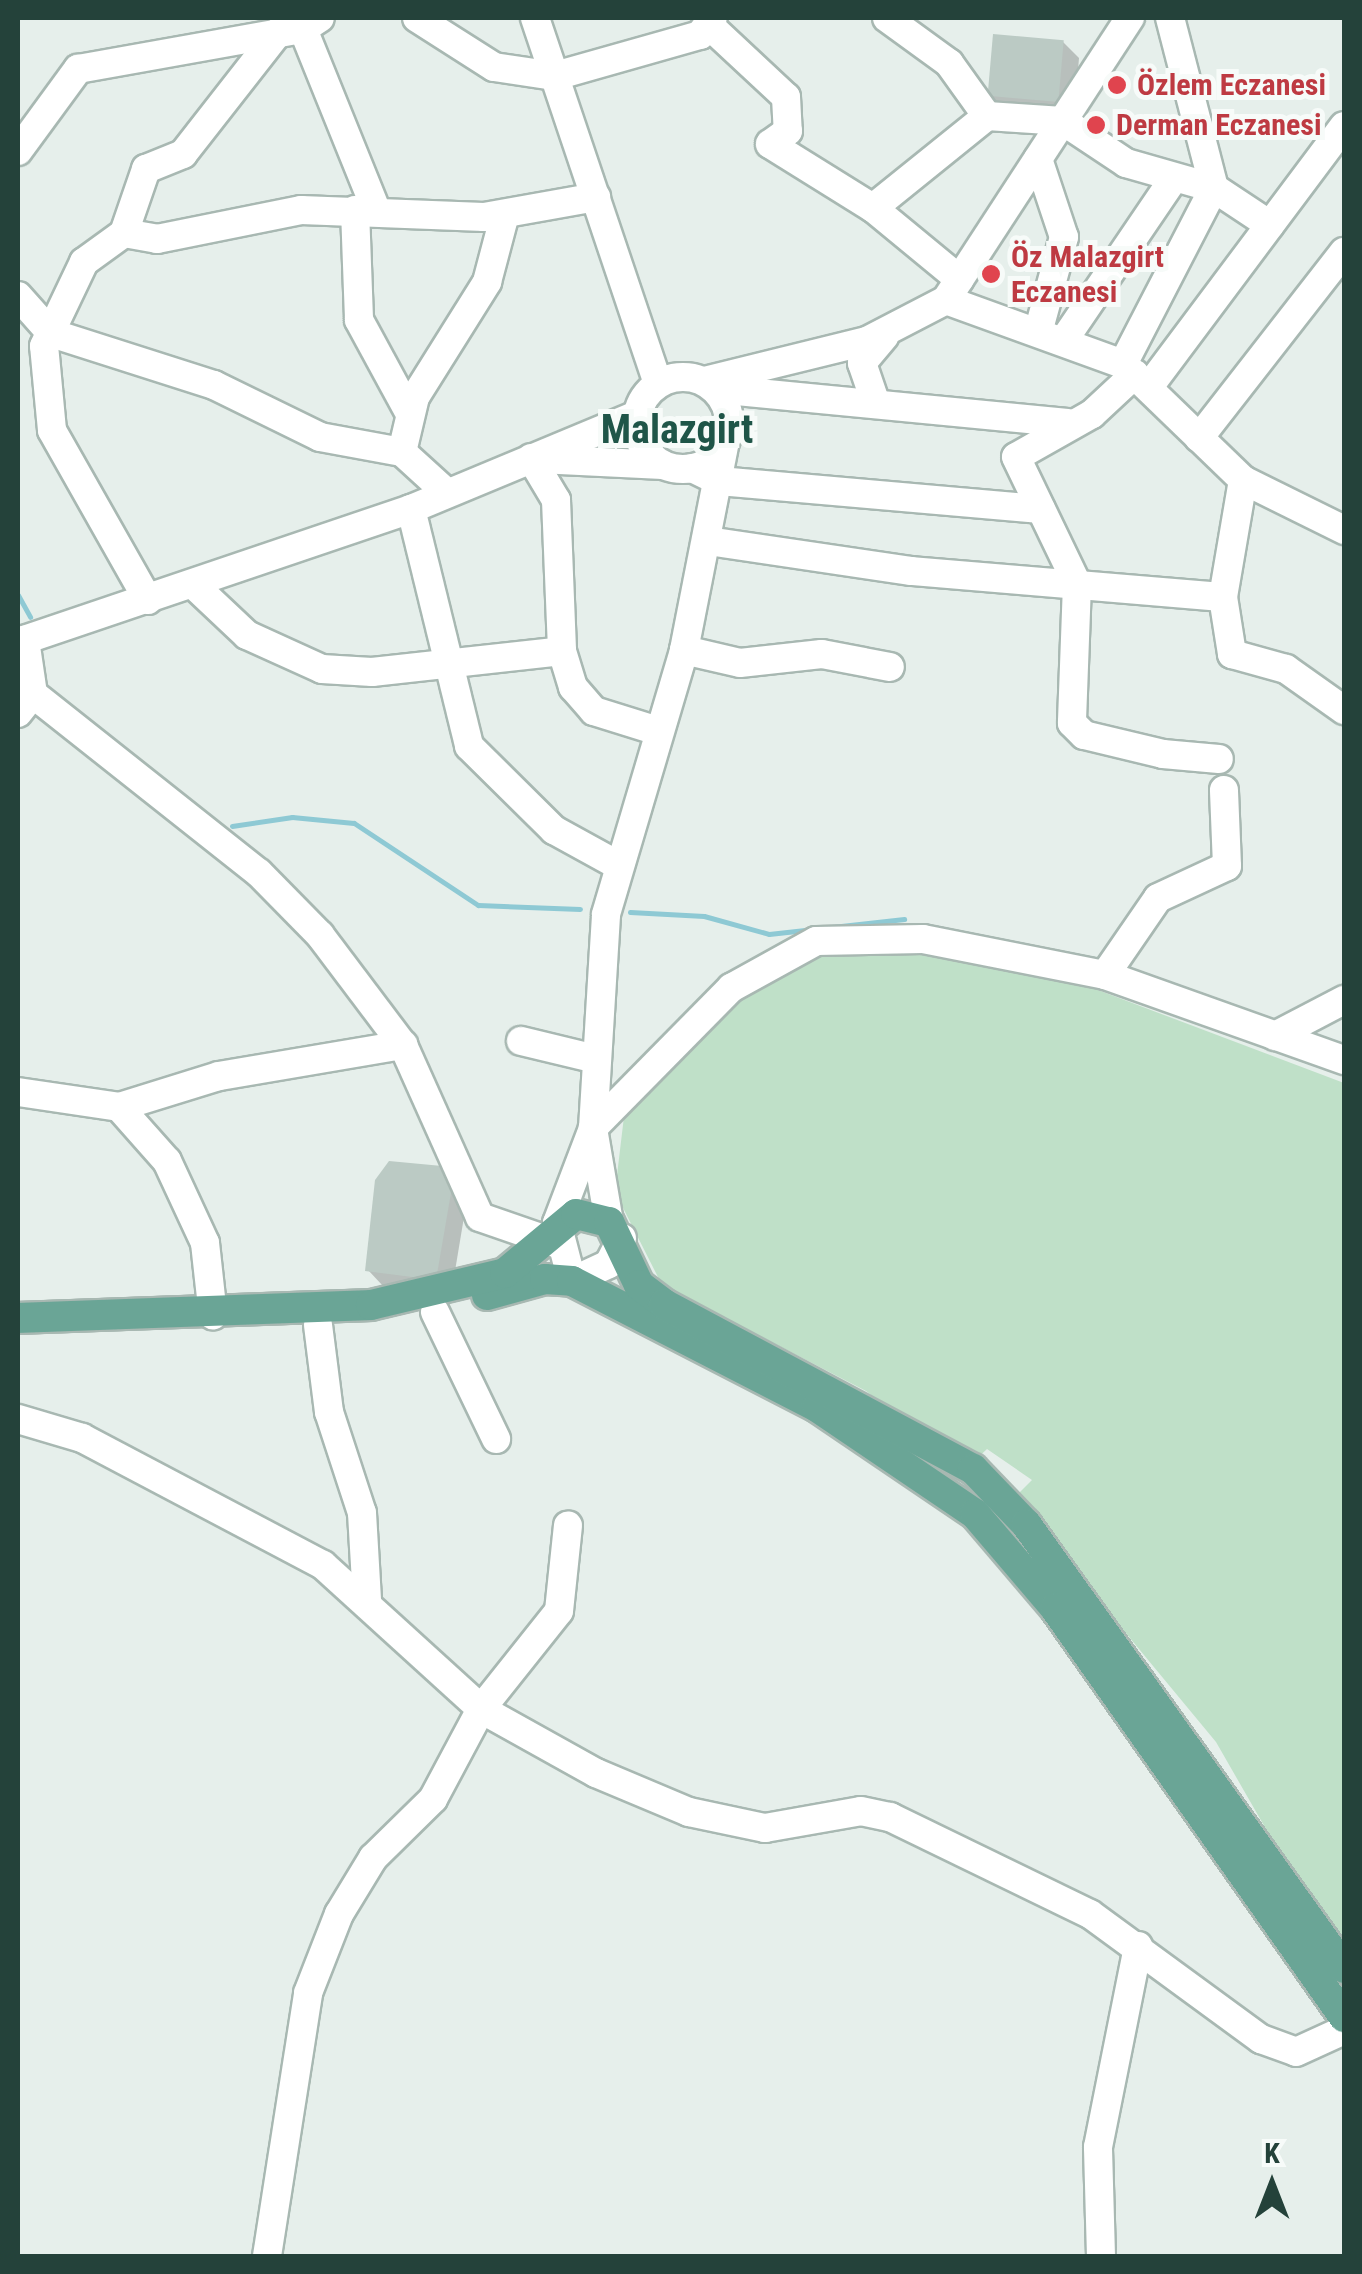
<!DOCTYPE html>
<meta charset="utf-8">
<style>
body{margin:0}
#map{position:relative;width:1362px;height:2274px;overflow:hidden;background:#e6efeb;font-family:"Roboto Condensed",sans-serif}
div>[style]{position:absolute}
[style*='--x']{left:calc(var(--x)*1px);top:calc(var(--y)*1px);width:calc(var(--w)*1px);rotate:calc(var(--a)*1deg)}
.green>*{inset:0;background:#bfe0c8}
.shadow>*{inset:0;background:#0003}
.stream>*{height:5px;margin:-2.5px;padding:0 2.5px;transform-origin:2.5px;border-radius:2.5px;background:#8ec9d4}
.building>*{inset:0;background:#bbcac4;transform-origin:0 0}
.roads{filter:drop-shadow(2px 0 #a8b8b2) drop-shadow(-2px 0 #a8b8b2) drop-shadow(0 2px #a8b8b2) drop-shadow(0 -2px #a8b8b2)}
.minor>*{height:28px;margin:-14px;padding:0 14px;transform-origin:14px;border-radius:14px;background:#fff}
.minor>.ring{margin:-14px;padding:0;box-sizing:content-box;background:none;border:28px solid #fff;border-radius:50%}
.major>*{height:30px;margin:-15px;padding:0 15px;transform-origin:15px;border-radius:15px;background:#6aa596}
.dots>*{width:28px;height:28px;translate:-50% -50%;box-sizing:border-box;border:5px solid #f7fbf9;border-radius:50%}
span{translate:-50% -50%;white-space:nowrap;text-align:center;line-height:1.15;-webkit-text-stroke:10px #f7fbf9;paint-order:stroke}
.health-label{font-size:30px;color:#be3a42;font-weight:700}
.left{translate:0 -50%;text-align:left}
.district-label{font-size:40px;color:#1f5548;font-weight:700}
.frame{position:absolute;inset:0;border:20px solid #24423a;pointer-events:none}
.north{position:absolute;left:1222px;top:2134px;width:100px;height:100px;-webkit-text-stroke:8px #f7fbf9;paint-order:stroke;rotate:0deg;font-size:28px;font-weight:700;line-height:40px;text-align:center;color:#24423a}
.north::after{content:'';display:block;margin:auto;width:35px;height:45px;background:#24423a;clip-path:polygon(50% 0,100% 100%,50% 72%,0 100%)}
</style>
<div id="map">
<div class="green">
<i style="clip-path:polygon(831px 951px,935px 952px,1045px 970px,1344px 1083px,1344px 1965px,1216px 1742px,1014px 1498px,1032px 1480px,987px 1449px,967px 1468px,866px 1391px,662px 1285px,615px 1192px,625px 1108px,733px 995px,791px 958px)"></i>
</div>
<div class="shadow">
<i style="clip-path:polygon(1063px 42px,1079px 58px,1074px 117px,1006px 111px,991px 96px)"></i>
<i style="clip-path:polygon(441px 1168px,466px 1205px,451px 1295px,383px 1286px,368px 1270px)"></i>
</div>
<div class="stream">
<i style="--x:18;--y:595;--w:25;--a:61"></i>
<i style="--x:232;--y:826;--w:61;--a:-8.5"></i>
<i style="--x:292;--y:817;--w:62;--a:5.5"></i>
<i style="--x:354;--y:823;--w:149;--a:33.5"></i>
<i style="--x:478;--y:905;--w:102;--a:2.2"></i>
<i style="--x:630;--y:912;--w:74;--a:3.1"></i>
<i style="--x:704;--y:916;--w:67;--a:15.5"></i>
<i style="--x:769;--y:934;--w:136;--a:-6.3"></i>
</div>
<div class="building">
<i style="left:993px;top:34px;width:71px;height:62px;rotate:5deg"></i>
<i style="clip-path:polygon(389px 1161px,442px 1166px,452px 1187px,436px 1280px,365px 1271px,375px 1180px)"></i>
</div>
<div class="roads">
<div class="minor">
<i style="--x:417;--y:18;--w:91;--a:32.5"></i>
<i style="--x:494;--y:67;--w:62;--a:8.4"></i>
<i style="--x:555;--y:76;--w:151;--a:-15.8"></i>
<i style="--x:700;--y:35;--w:21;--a:-53"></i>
<i style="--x:535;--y:18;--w:385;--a:71.4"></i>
<i style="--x:887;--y:18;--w:77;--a:36"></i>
<i style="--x:949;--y:63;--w:65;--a:54.4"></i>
<i style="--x:987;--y:116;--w:76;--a:3.8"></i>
<i style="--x:1063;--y:121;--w:76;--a:33.7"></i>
<i style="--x:1126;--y:163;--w:91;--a:15.9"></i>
<i style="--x:1214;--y:188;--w:67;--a:33.5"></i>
<i style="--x:712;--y:28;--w:101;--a:43"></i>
<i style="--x:786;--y:97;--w:34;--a:87"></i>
<i style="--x:788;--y:131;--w:22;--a:144"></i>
<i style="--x:303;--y:29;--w:195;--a:68"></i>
<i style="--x:770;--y:144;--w:121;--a:31.9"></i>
<i style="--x:873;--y:208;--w:112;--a:39.5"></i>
<i style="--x:18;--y:151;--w:102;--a:-53.8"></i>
<i style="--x:78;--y:69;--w:229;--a:-10.1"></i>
<i style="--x:303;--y:29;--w:20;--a:-33"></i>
<i style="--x:1038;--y:159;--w:82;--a:71.6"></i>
<i style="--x:1064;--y:237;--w:95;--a:105.2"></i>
<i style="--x:873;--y:208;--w:146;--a:-38.9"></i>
<i style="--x:355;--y:210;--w:110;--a:87.9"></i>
<i style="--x:359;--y:320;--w:105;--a:61.5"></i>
<i style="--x:124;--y:233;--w:34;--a:10"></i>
<i style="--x:157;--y:239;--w:147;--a:-11.4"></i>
<i style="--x:301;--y:210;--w:183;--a:2.2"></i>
<i style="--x:484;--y:217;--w:114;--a:-10.1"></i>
<i style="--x:18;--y:296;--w:50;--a:48.3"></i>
<i style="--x:51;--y:333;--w:171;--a:17.7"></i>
<i style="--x:214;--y:385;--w:118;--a:26.1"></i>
<i style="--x:320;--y:437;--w:83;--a:10.4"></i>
<i style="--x:402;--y:452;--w:61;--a:42.3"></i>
<i style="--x:946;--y:300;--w:188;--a:19.9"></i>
<i style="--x:1123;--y:364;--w:167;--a:44"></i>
<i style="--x:1243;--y:480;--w:113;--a:26.3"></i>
<i style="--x:1066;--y:337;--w:192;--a:-55.8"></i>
<i style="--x:1123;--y:364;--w:198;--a:-62.7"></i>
<i style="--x:1214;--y:188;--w:176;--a:-104.5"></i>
<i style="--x:1135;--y:374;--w:59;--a:137.1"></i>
<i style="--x:1092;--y:414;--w:87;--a:150.5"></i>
<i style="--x:1016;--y:457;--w:141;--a:64.3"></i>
<i style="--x:1077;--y:584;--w:139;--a:92.1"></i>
<i style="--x:1072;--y:723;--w:17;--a:45"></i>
<i style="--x:1084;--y:735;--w:81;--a:13.5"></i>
<i style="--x:1163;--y:754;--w:56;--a:5.1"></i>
<i class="ring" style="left:637px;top:377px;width:64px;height:64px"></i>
<i style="--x:704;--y:381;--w:168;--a:-13.8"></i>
<i style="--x:867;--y:341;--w:89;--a:-27.4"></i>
<i style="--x:946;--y:300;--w:337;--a:-56.9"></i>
<i style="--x:1151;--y:384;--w:322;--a:-53.2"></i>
<i style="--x:716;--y:389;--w:353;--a:5.5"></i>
<i style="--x:875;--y:401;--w:40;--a:-108.9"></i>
<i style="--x:862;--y:363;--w:35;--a:-50"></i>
<i style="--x:1199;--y:438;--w:236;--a:-52.1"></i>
<i style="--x:402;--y:452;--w:57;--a:-76.7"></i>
<i style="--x:415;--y:397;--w:136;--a:-57.9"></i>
<i style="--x:487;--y:282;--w:70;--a:-75.2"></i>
<i style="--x:531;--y:458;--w:49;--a:59.2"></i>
<i style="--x:556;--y:500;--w:151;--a:87.7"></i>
<i style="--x:562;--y:651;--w:38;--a:73"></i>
<i style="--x:573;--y:687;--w:32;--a:49"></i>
<i style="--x:594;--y:711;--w:67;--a:17.4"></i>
<i style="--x:539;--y:459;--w:124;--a:2.8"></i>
<i style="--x:692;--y:468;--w:30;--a:26"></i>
<i style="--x:719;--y:481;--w:323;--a:5"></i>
<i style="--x:411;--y:509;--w:244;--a:76.2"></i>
<i style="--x:469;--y:746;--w:120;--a:44.7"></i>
<i style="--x:554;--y:830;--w:68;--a:28.8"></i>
<i style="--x:708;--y:541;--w:206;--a:8.4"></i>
<i style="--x:912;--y:571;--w:312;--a:4.8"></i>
<i style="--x:1223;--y:597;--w:119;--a:-80.3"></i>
<i style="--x:196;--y:587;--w:70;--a:43.3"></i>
<i style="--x:247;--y:635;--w:82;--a:24.4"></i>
<i style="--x:322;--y:669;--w:50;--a:3.4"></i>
<i style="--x:372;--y:672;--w:191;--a:-6.3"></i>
<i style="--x:1223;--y:597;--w:58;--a:81"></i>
<i style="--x:1232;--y:654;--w:56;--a:15.5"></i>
<i style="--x:1286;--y:669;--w:71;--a:35.3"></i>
<i style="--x:148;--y:600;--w:195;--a:-119.5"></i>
<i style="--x:52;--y:430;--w:84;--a:-95.4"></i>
<i style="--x:44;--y:346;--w:93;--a:-64.5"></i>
<i style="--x:84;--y:262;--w:49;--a:-35.9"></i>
<i style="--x:124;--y:233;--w:68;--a:-71"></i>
<i style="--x:146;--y:169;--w:40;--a:-22"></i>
<i style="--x:183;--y:154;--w:156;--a:-52"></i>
<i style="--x:18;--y:642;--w:415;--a:-18.7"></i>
<i style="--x:411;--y:509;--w:245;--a:-22.6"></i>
<i style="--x:684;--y:650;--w:57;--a:13.1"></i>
<i style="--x:740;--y:663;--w:82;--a:-6.3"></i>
<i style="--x:822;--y:654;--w:69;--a:10.8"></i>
<i style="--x:33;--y:694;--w:288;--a:38.4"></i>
<i style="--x:259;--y:873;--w:87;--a:45.5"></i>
<i style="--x:320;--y:935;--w:138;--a:53"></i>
<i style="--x:403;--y:1045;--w:188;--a:65.9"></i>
<i style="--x:480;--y:1217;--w:83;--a:19.1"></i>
<i style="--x:18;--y:713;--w:24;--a:-52"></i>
<i style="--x:33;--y:694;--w:55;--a:-98.4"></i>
<i style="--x:1105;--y:975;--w:93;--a:-55.5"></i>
<i style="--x:1158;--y:898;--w:76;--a:-24.9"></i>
<i style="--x:1227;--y:866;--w:76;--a:-92.3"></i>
<i style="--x:1275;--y:1036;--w:78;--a:-27.6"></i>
<i style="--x:521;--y:1041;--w:77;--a:13.5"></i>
<i style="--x:18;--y:1092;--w:102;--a:8.4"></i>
<i style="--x:119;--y:1107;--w:72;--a:48.4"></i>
<i style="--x:167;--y:1161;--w:90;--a:65.1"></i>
<i style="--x:205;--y:1243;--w:73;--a:83.7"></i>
<i style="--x:119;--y:1107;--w:105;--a:-17.2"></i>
<i style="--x:219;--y:1076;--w:187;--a:-9.6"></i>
<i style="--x:609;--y:1222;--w:95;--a:-99.7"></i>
<i style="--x:593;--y:1128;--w:214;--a:-86.5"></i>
<i style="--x:606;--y:914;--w:275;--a:-73.5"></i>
<i style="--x:684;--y:650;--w:213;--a:-78.9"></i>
<i style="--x:622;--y:1238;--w:29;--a:117"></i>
<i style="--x:609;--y:1264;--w:41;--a:155.3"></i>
<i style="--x:572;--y:1281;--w:60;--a:-104.5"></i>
<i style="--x:557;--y:1223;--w:102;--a:-69.2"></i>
<i style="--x:593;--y:1128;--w:197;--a:-45.4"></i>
<i style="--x:731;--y:988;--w:97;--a:-28.9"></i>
<i style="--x:816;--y:941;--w:107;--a:-1.1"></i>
<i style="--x:923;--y:939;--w:186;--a:11.2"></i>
<i style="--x:1105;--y:975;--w:254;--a:19.6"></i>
<i style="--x:435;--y:1312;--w:141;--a:64.3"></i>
<i style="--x:318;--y:1325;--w:88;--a:82.8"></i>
<i style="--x:329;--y:1412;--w:106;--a:71.9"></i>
<i style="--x:362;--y:1513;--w:87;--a:86.7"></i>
<i style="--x:18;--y:1419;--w:67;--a:16.5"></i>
<i style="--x:82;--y:1438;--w:272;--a:27.8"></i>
<i style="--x:323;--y:1565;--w:214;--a:42.3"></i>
<i style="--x:481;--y:1709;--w:132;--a:29.1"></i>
<i style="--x:596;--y:1773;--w:101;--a:22.8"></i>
<i style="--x:689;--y:1812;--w:78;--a:11.9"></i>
<i style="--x:765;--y:1828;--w:97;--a:-10"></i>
<i style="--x:861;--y:1811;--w:30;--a:12"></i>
<i style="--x:890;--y:1817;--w:222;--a:25.9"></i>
<i style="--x:1090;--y:1914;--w:212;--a:36.2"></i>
<i style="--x:1261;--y:2039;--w:37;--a:20"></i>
<i style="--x:1296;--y:2052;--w:53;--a:-24.6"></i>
<i style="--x:267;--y:2256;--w:266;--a:-81.1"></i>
<i style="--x:308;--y:1993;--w:85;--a:-68.6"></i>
<i style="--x:339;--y:1914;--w:66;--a:-58.7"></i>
<i style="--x:373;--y:1858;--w:84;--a:-44.5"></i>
<i style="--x:433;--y:1799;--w:102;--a:-61.9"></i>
<i style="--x:481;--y:1709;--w:125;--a:-51.5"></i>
<i style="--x:559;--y:1611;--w:86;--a:-84"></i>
<i style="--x:1101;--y:2256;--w:109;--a:-91.6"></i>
<i style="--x:1098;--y:2147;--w:205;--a:-78.7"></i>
</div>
<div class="major">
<i style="--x:487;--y:1295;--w:60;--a:-15.4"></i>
<i style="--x:545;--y:1279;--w:27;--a:4"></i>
<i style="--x:572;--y:1281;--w:276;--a:27.2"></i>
<i style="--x:817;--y:1407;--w:191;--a:34.1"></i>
<i style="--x:975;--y:1514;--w:123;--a:49.6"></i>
<i style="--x:1055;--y:1608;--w:501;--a:54.75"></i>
<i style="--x:18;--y:1318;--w:353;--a:-2.1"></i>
<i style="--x:371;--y:1305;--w:138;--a:-13.4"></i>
<i style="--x:505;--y:1273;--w:92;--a:-39.7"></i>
<i style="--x:576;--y:1214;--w:34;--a:14"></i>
<i style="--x:609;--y:1222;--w:70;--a:64.5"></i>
<i style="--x:639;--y:1285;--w:31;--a:37"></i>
<i style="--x:664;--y:1304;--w:350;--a:28.1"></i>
<i style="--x:973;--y:1469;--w:76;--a:46.1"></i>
<i style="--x:1026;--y:1524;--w:546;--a:54.39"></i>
</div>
</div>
<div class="dots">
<i style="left:1117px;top:85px;background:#e0444e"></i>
<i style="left:1096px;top:125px;background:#e0444e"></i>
<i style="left:991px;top:274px;background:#e0444e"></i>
</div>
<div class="health-label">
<span class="left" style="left:1137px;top:85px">Özlem Eczanesi</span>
<span class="left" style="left:1116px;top:125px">Derman Eczanesi</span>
<span class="left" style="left:1011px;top:274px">Öz Malazgirt<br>Eczanesi</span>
</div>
<div class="district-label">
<span style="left:677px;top:430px">Malazgirt</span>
</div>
<div class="frame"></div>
<div class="north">K</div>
</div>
